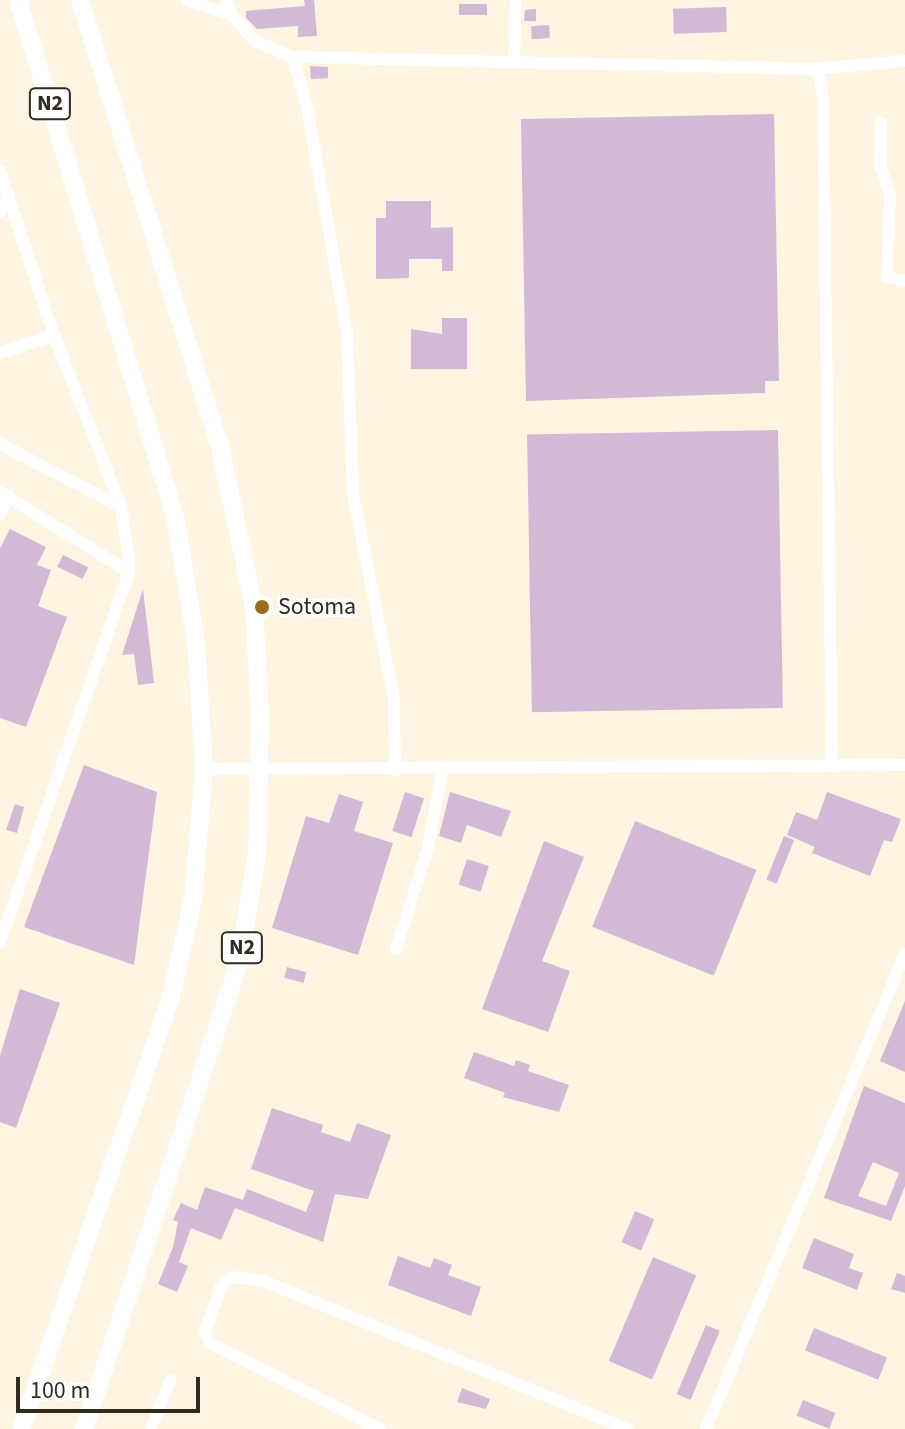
<!DOCTYPE html>
<style>
body{margin:0}
#map{position:relative;width:905px;height:1429px;overflow:hidden;background:#fdf4e2;font-family:"Source Sans 3",sans-serif}
div>[style]{position:absolute}
[style*='--x']{left:calc(var(--x)*1px);top:calc(var(--y)*1px);width:calc(var(--w)*1px);rotate:calc(var(--a)*1deg)}
.building>*{inset:0;background:#d2bad6;transform-origin:0 0}
.minor>*{height:12px;margin:-6px;padding:0 6px;transform-origin:6px;border-radius:6px;background:#fff}
.highway>*{height:18px;margin:-9px;padding:0 9px;transform-origin:9px;border-radius:9px;background:#fff}
.dots>*{width:22px;height:22px;translate:-50% -50%;box-sizing:border-box;border:4px solid #fff;border-radius:50%}
span{translate:-50% -50%;white-space:nowrap;text-align:center;line-height:1.15;-webkit-text-stroke:6px #fff;paint-order:stroke}
.shield-label span{padding:2px 6px;background:#fff;border:2px solid;border-radius:6px;-webkit-text-stroke-width:0}
.shield-label{font-size:22px;color:#302a1f;font-weight:700}
.poi-label{font-size:24px;color:#302a1f}
.left{translate:0 -50%;text-align:left}
.scale{position:absolute;left:16px;top:1377px;width:184px;height:36px;box-sizing:border-box;border:4px solid #302a1f;border-top:0;padding-left:10px;font-size:24px;line-height:28px;white-space:nowrap;color:#302a1f;-webkit-text-stroke:6px #fff;paint-order:stroke}
</style>
<div id="map">
<div class="building">
<i style="clip-path:polygon(304px 0,314px 0,317px 36px,298px 37px,298px 26px,257px 29px,246px 18px,246px 11px,305px 6px)"></i>
<i style="left:459px;top:4px;width:28px;height:11px"></i>
<i style="left:726px;top:7px;width:25px;height:53px;rotate:88deg"></i>
<i style="clip-path:polygon(536px 9px,536px 21px,524px 21px,525px 10px)"></i>
<i style="left:549px;top:25px;width:13px;height:18px;rotate:86deg"></i>
<i style="clip-path:polygon(310px 66px,328px 67px,328px 78px,311px 79px)"></i>
<i style="clip-path:polygon(774px 114px,779px 381px,765px 381px,765px 393px,526px 401px,521px 119px)"></i>
<i style="clip-path:polygon(386px 201px,431px 201px,431px 228px,453px 227px,453px 271px,442px 271px,442px 259px,409px 259px,409px 278px,376px 279px,376px 218px,386px 218px)"></i>
<i style="clip-path:polygon(442px 318px,467px 318px,467px 369px,411px 369px,411px 329px,442px 334px)"></i>
<i style="left:778px;top:430px;width:278px;height:251px;rotate:89deg"></i>
<i style="clip-path:polygon(10px 529px,46px 547px,37px 565px,51px 570px,38px 606px,67px 617px,26px 727px,0 718px,0 548px)"></i>
<i style="left:63px;top:555px;width:28px;height:13px;rotate:26deg"></i>
<i style="clip-path:polygon(143px 589px,154px 683px,138px 685px,134px 654px,122px 655px)"></i>
<i style="clip-path:polygon(84px 765px,157px 792px,134px 965px,24px 927px)"></i>
<i style="left:405px;top:792px;width:20px;height:41px;rotate:18deg"></i>
<i style="clip-path:polygon(450px 792px,511px 811px,501px 837px,467px 825px,461px 843px,439px 836px)"></i>
<i style="clip-path:polygon(827px 792px,901px 819px,892px 842px,884px 840px,870px 876px,812px 853px,815px 847px,787px 835px,796px 812px,817px 820px)"></i>
<i style="clip-path:polygon(339px 794px,363px 802px,354px 831px,393px 843px,358px 955px,272px 928px,306px 816px,329px 823px)"></i>
<i style="clip-path:polygon(15px 804px,24px 807px,17px 833px,6px 830px)"></i>
<i style="left:635px;top:821px;width:131px;height:114px;rotate:22deg"></i>
<i style="left:784px;top:836px;width:11px;height:47px;rotate:22deg"></i>
<i style="clip-path:polygon(544px 841px,584px 857px,542px 961px,570px 971px,548px 1032px,482px 1009px)"></i>
<i style="left:467px;top:859px;width:23px;height:27px;rotate:18deg"></i>
<i style="left:287px;top:967px;width:20px;height:11px;rotate:15deg"></i>
<i style="clip-path:polygon(20px 989px,60px 1003px,16px 1128px,0 1122px,0 1056px)"></i>
<i style="clip-path:polygon(905px 1001px,905px 1072px,880px 1061px)"></i>
<i style="clip-path:polygon(474px 1052px,514px 1066px,516px 1060px,530px 1065px,528px 1071px,569px 1085px,559px 1112px,503px 1097px,505px 1093px,464px 1078px)"></i>
<i style="clip-path:polygon(evenodd,864px 1086px,905px 1103px,905px 1186px,891px 1221px,824px 1198px,864px 1086px,873px 1162px,899px 1173px,886px 1206px,858px 1196px,873px 1162px)"></i>
<i style="clip-path:polygon(272px 1108px,323px 1125px,321px 1132px,350px 1142px,357px 1123px,391px 1135px,368px 1199px,335px 1194px,323px 1242px,235px 1208px,221px 1240px,191px 1228px,179px 1262px,188px 1266px,177px 1292px,158px 1284px,173px 1247px,178px 1222px,173px 1220px,181px 1203px,197px 1210px,205px 1187px,243px 1200px,247px 1189px,306px 1212px,314px 1191px,251px 1169px)"></i>
<i style="left:635px;top:1211px;width:21px;height:34px;rotate:23deg"></i>
<i style="clip-path:polygon(814px 1238px,854px 1254px,849px 1268px,863px 1273px,857px 1290px,802px 1268px)"></i>
<i style="clip-path:polygon(398px 1256px,430px 1268px,434px 1258px,452px 1265px,448px 1275px,481px 1287px,471px 1316px,388px 1285px)"></i>
<i style="left:653px;top:1257px;width:47px;height:113px;rotate:23deg"></i>
<i style="clip-path:polygon(897px 1273px,905px 1276px,905px 1293px,891px 1289px)"></i>
<i style="left:706px;top:1325px;width:15px;height:75px;rotate:23deg"></i>
<i style="left:814px;top:1328px;width:79px;height:24px;rotate:22deg"></i>
<i style="clip-path:polygon(462px 1388px,490px 1399px,486px 1409px,457px 1402px)"></i>
<i style="left:803px;top:1400px;width:35px;height:17px;rotate:22deg"></i>
</div>
<div class="minor">
<i style="--x:186;--y:0;--w:48;--a:18.1"></i>
<i style="--x:232;--y:15;--w:35;--a:49"></i>
<i style="--x:255;--y:41;--w:41;--a:22.8"></i>
<i style="--x:293;--y:57;--w:519;--a:1.32"></i>
<i style="--x:812;--y:69;--w:93;--a:-4.9"></i>
<i style="--x:227;--y:0;--w:16;--a:72"></i>
<i style="--x:293;--y:57;--w:57;--a:74.7"></i>
<i style="--x:308;--y:112;--w:224;--a:80"></i>
<i style="--x:347;--y:333;--w:161;--a:87.9"></i>
<i style="--x:353;--y:494;--w:210;--a:78.7"></i>
<i style="--x:394;--y:700;--w:71;--a:89.2"></i>
<i style="--x:514;--y:62;--w:62;--a:-88.2"></i>
<i style="--x:812;--y:69;--w:11;--a:45"></i>
<i style="--x:820;--y:77;--w:23;--a:83"></i>
<i style="--x:823;--y:100;--w:666;--a:89.23"></i>
<i style="--x:881;--y:123;--w:42;--a:91.4"></i>
<i style="--x:880;--y:165;--w:33;--a:72"></i>
<i style="--x:890;--y:196;--w:81;--a:92.1"></i>
<i style="--x:887;--y:277;--w:18;--a:13"></i>
<i style="--x:0;--y:171;--w:173;--a:71.8"></i>
<i style="--x:54;--y:335;--w:185;--a:68.7"></i>
<i style="--x:121;--y:507;--w:51;--a:80.9"></i>
<i style="--x:129;--y:557;--w:15;--a:90"></i>
<i style="--x:129;--y:572;--w:392;--a:109.2"></i>
<i style="--x:0;--y:212;--w:20;--a:-63"></i>
<i style="--x:0;--y:353;--w:57;--a:-18.4"></i>
<i style="--x:0;--y:444;--w:136;--a:27.5"></i>
<i style="--x:0;--y:492;--w:152;--a:31.8"></i>
<i style="--x:0;--y:515;--w:21;--a:-65"></i>
<i style="--x:204;--y:769;--w:701;--a:-0.33"></i>
<i style="--x:396;--y:949;--w:106;--a:-72.4"></i>
<i style="--x:428;--y:848;--w:79;--a:-79.8"></i>
<i style="--x:151;--y:1429;--w:52;--a:-68.4"></i>
<i style="--x:380;--y:1429;--w:191;--a:-153.2"></i>
<i style="--x:210;--y:1343;--w:12;--a:-114"></i>
<i style="--x:205;--y:1332;--w:48;--a:-70.4"></i>
<i style="--x:221;--y:1287;--w:15;--a:-42"></i>
<i style="--x:232;--y:1277;--w:31;--a:7"></i>
<i style="--x:263;--y:1281;--w:393;--a:22.1"></i>
<i style="--x:706;--y:1429;--w:515;--a:-67.27"></i>
</div>
<div class="highway">
<i style="--x:18;--y:0;--w:543;--a:73.1"></i>
<i style="--x:176;--y:520;--w:124;--a:80.7"></i>
<i style="--x:196;--y:642;--w:127;--a:86.4"></i>
<i style="--x:204;--y:769;--w:130;--a:94.8"></i>
<i style="--x:193;--y:899;--w:100;--a:102.7"></i>
<i style="--x:171;--y:997;--w:457;--a:109.1"></i>
<i style="--x:80;--y:0;--w:468;--a:72.6"></i>
<i style="--x:220;--y:447;--w:164;--a:78"></i>
<i style="--x:254;--y:607;--w:107;--a:86.8"></i>
<i style="--x:260;--y:714;--w:141;--a:91.2"></i>
<i style="--x:257;--y:855;--w:113;--a:99.7"></i>
<i style="--x:238;--y:966;--w:488;--a:108.4"></i>
</div>
<div class="dots">
<i style="left:262px;top:607px;background:#966d19"></i>
</div>
<div class="shield-label">
<span style="left:50px;top:104px">N2</span>
<span style="left:242px;top:948px">N2</span>
</div>
<div class="poi-label">
<span class="left" style="left:278px;top:607px">Sotoma</span>
</div>
<div class="scale">100 m</div>
</div>
